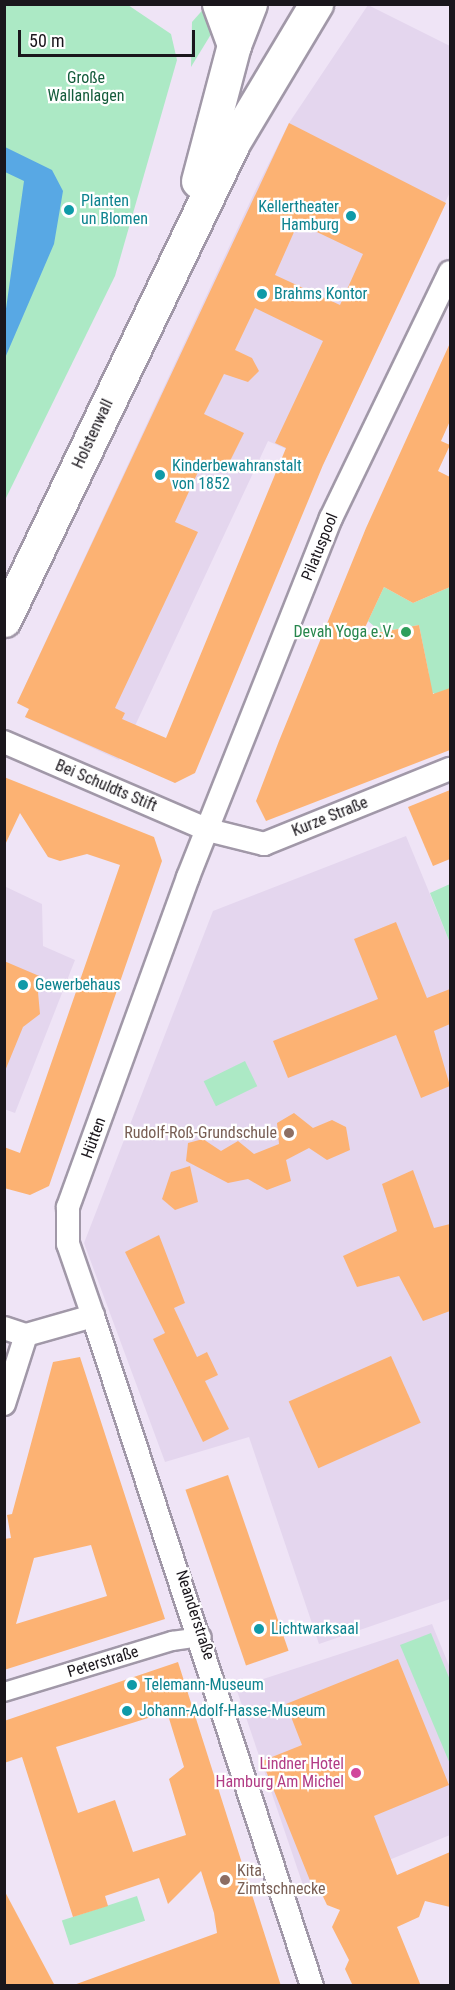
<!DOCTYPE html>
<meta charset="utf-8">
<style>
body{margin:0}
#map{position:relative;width:455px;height:1990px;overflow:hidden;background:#efe4f6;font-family:"Roboto Condensed",sans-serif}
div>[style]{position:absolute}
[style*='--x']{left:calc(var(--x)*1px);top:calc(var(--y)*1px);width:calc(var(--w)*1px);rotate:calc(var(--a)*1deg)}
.built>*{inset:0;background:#e4d6ee}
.green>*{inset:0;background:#ace9c5;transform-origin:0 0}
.water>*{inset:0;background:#58a8e4}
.building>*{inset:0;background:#fcb273;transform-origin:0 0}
.roads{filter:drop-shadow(2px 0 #a198a8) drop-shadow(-2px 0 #a198a8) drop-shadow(0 2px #a198a8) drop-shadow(0 -2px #a198a8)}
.pedestrian>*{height:18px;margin:-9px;padding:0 9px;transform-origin:9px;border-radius:9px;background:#fff}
.minor>*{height:22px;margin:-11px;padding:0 11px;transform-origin:11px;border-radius:11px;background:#fff}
.secondary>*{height:33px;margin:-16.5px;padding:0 16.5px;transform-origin:16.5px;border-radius:16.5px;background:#fff}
.dots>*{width:16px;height:16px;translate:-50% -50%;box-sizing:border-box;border:3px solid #fff;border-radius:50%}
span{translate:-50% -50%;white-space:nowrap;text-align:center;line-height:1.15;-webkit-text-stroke:4.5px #fff;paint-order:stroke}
.park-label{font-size:16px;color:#135b3a}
.culture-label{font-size:16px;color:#0d838f}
.left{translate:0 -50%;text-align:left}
.right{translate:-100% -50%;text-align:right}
.street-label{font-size:16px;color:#1a161c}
.leisure-label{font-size:16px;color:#27864d}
.education-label{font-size:16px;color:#785e54}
.hotel-label{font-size:16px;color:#b23c85}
.frame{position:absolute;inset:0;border:6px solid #1a161c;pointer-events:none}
.scale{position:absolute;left:18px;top:30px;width:177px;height:27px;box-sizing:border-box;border:3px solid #1a161c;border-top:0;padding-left:8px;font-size:18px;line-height:21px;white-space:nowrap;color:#1a161c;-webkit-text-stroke:4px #fff;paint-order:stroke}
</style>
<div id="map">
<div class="built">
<i style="clip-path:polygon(368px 5px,450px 46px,450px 192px,323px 465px,268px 441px,119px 760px,25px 717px,29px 709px,17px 703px,256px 189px,289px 123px)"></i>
<i style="clip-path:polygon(406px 836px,450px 943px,450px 1599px,319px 1644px,249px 1437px,165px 1462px,84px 1243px,213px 911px)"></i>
<i style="clip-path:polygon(4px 886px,42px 904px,43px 946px,75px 960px,15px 1113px,4px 1109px)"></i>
<i style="clip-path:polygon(432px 1624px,450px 1668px,450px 1835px,306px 1894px,236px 1688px)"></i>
</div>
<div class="green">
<i style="clip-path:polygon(4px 5px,128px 5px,171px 34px,177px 60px,115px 276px,5px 500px)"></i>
<i style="clip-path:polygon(207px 5px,213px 31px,191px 67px,192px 22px)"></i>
<i style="clip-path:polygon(384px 587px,413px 603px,450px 587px,450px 695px,436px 698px,434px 693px,404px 704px,429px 675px,419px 625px,381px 632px,368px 621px)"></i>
<i style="clip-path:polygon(450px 884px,450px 943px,430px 893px)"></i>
<i style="left:245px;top:1061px;width:28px;height:46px;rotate:64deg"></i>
<i style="clip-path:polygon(431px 1633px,450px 1680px,450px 1764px,400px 1645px)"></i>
<i style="left:137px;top:1896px;width:26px;height:79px;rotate:72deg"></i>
</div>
<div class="water">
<i style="clip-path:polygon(5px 147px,52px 170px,63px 191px,54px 244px,5px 358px,5px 316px,24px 181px,5px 172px)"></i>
</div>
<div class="building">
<i style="clip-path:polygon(evenodd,289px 123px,446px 203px,323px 465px,195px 773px,175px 783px,25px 717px,29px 709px,17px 703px,289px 123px,298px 223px,363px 254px,340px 305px,275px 275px,298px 223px,289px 123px,255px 308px,323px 341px,275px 443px,286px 448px,166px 738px,122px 719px,125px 713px,115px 708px,198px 532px,175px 522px,203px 461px,225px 471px,244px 433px,204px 414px,224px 374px,248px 382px,259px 371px,252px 358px,235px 350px,255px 308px)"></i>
<i style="clip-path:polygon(450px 343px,450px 421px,441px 441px,450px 445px,438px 471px,450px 477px,450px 587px,413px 603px,384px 587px,361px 636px,419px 625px,433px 694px,450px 688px,450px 750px,266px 821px,256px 801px,279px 741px,366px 528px)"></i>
<i style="clip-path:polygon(4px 777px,154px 837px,162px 861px,49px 1186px,30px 1195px,4px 1188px,4px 1147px,20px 1153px,120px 865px,87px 854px,60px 861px,48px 857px,20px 813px,4px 847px)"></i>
<i style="clip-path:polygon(450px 790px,450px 859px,433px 866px,408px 807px)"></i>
<i style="clip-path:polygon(396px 922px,427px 998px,450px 989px,450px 1024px,434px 1031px,450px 1086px,421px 1098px,396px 1035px,288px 1078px,273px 1041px,378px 999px,354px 939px)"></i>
<i style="clip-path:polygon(4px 961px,44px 978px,38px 992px,40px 1014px,23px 1027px,5px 1071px)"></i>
<i style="clip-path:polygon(294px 1113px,313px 1128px,332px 1120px,346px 1127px,350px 1150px,327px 1160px,309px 1148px,286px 1160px,291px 1181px,267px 1190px,248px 1179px,228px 1183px,186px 1161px,188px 1143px,203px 1139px,221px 1151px,238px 1141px,254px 1154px,279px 1144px,277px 1123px)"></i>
<i style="clip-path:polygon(190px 1166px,198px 1202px,175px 1210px,162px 1199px,171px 1172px)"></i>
<i style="clip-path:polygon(413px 1170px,434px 1228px,450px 1224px,450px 1311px,423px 1321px,399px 1276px,357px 1287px,343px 1256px,397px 1231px,382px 1184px)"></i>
<i style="clip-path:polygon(159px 1235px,185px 1303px,174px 1308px,197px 1357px,207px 1352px,218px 1375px,205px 1381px,229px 1429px,203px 1442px,153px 1339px,165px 1333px,125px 1252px)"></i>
<i style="left:391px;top:1356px;width:73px;height:112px;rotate:66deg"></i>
<i style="clip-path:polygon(evenodd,80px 1357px,165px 1619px,4px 1670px,4px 1539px,11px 1538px,7px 1515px,12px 1514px,53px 1362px,80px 1357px,91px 1545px,107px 1596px,16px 1624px,34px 1558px,91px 1545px)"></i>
<i style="left:228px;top:1475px;width:186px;height:45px;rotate:71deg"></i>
<i style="clip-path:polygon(398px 1659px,449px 1785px,374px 1816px,397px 1875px,450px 1852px,450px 1907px,425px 1901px,419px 1917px,397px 1927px,421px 1986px,353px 1986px,345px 1969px,349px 1960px,332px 1927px,340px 1910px,327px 1905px,318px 1886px,313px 1888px,262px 1761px,302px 1745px,286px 1704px)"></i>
<i style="clip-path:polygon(evenodd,178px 1662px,281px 1986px,71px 1986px,217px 1933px,214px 1913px,201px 1871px,168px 1904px,159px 1878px,105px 1896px,108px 1906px,73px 1917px,22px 1757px,4px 1763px,4px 1721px,178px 1662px,167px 1712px,184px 1767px,169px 1779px,186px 1835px,133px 1852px,115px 1800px,78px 1813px,56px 1747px,167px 1712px)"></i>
<i style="clip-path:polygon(4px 1890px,55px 1986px,4px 1986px)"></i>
</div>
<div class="roads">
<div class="pedestrian">
<i style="--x:4;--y:1692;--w:176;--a:-16.9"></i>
<i style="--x:172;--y:1641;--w:30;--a:-8"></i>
</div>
<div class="minor">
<i style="--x:4;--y:742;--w:222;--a:23.3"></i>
<i style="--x:208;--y:830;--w:58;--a:14"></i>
<i style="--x:264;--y:844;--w:201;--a:-22"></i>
<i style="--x:93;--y:1316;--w:705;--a:71.9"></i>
<i style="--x:4;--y:1328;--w:23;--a:18"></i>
<i style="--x:26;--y:1335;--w:70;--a:-15.8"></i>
<i style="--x:93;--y:1316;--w:76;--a:-109.1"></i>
<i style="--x:68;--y:1244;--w:37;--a:-90"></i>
<i style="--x:68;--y:1207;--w:351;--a:-70"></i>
<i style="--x:188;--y:877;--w:386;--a:-68.3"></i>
<i style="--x:331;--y:518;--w:273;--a:-64.2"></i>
<i style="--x:4;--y:1404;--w:72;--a:-72.3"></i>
</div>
<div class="secondary">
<i style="--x:219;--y:4;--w:44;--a:69.9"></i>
<i style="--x:198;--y:181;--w:141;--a:-75.2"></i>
<i style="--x:234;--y:45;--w:44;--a:-68.7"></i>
<i style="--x:4;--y:620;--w:531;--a:-64.35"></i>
<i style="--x:234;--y:141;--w:160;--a:-59.1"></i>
</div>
</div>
<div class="dots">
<i style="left:69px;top:210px;background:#0f9aa8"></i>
<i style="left:351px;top:216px;background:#0f9aa8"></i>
<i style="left:262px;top:294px;background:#0f9aa8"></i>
<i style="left:160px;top:475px;background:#0f9aa8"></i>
<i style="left:406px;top:632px;background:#2e9e5b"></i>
<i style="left:23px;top:985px;background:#0f9aa8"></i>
<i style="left:289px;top:1133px;background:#8d6e63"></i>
<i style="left:259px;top:1629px;background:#0f9aa8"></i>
<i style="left:132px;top:1685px;background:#0f9aa8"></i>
<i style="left:127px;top:1711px;background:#0f9aa8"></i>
<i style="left:356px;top:1773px;background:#d1479c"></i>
<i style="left:225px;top:1880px;background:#8d6e63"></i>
</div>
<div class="park-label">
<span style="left:86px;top:87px">Große<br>Wallanlagen</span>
</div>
<div class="culture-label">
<span class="left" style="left:81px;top:210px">Planten<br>un Blomen</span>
<span class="right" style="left:339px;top:216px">Kellertheater<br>Hamburg</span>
<span class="left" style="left:274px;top:294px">Brahms Kontor</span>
<span class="left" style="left:172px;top:475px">Kinderbewahranstalt<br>von 1852</span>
<span class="left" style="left:35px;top:985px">Gewerbehaus</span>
<span class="left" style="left:271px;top:1629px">Lichtwarksaal</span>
<span class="left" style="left:144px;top:1685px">Telemann-Museum</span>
<span class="left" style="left:139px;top:1711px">Johann-Adolf-Hasse-Museum</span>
</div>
<div class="street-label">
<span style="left:93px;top:434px;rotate:-65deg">Holstenwall</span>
<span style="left:320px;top:547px;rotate:-68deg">Pilatuspool</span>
<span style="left:106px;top:786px;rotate:23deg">Bei Schuldts Stift</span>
<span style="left:330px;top:817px;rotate:-22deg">Kurze Straße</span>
<span style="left:94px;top:1138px;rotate:-70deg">Hütten</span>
<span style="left:195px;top:1615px;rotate:72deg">Neanderstraße</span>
<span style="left:103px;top:1662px;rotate:-17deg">Peterstraße</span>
</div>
<div class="leisure-label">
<span class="right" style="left:394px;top:632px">Devah Yoga e.V.</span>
</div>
<div class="education-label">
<span class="right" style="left:277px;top:1133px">Rudolf-Roß-Grundschule</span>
<span class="left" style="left:237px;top:1880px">Kita<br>Zimtschnecke</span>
</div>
<div class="hotel-label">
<span class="right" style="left:344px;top:1773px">Lindner Hotel<br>Hamburg Am Michel</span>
</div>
<div class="frame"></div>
<div class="scale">50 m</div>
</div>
